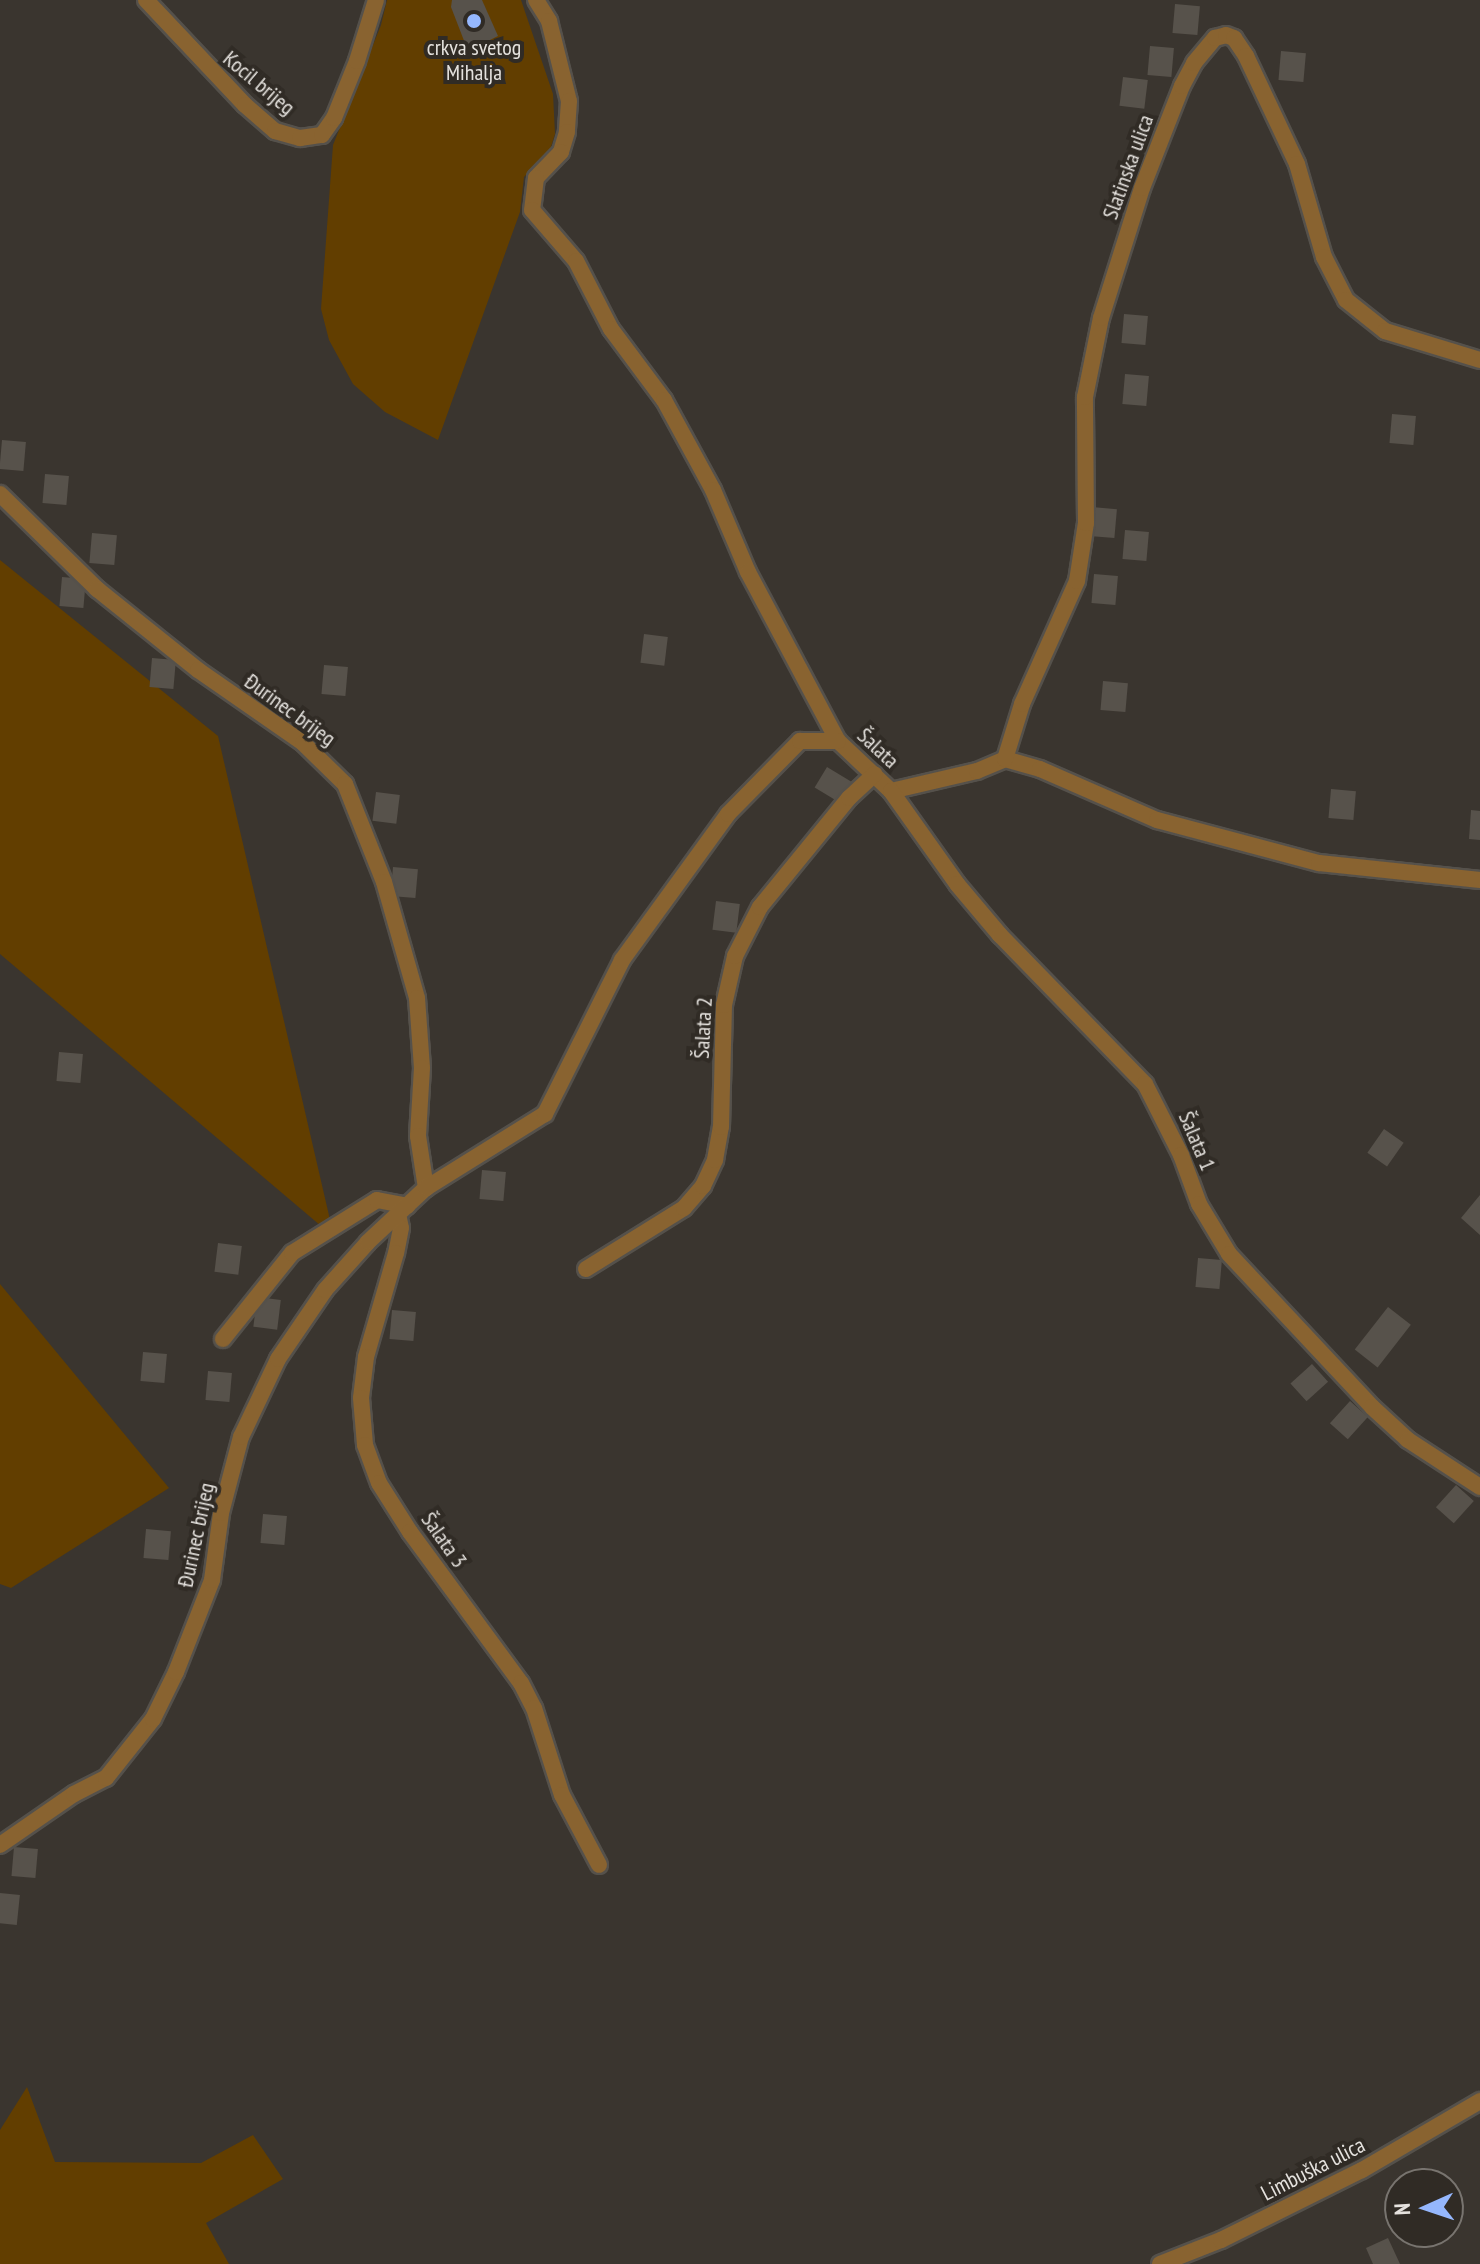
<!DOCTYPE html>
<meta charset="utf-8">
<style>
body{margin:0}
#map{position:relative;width:1480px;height:2264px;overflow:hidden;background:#3a352f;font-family:"PT Sans Narrow",sans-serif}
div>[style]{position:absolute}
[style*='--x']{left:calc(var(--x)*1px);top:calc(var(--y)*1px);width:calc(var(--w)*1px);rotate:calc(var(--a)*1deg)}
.green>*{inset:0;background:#623e00}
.building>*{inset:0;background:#57524b;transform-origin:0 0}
.roads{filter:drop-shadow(2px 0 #55514b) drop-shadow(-2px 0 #55514b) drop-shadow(0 2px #55514b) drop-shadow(0 -2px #55514b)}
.street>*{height:16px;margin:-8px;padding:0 8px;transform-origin:8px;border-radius:8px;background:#896330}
.dots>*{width:22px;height:22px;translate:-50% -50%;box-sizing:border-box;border:4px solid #302b25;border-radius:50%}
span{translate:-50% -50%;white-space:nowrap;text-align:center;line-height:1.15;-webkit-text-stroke:8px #302b25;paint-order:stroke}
.poi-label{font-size:22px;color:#e5e2de}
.street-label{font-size:22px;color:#e5e2de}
.north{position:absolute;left:1384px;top:2168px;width:80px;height:80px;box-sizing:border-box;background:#302b25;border:2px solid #78746f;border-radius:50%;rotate:267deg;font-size:22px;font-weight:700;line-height:32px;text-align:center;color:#e5e2de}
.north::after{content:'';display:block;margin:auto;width:28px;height:36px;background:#95b7fd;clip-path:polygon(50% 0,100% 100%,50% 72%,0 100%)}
</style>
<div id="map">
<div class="green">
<i style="clip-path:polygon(387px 0,521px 0,553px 94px,555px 134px,550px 150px,524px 177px,520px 212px,438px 440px,385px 412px,353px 384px,329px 340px,321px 309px,333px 145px,381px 25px)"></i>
<i style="clip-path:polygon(0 560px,218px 736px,334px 1237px,0 954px)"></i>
<i style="clip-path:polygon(0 1284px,169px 1488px,11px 1588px,0 1584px)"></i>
<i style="clip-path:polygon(27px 2087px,55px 2162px,201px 2163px,253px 2135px,283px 2179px,206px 2223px,229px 2264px,0 2264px,0 2130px)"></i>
</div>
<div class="building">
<i style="clip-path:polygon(452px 0,482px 0,498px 36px,468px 51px,451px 7px)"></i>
<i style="left:1175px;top:4px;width:25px;height:29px;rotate:5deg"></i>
<i style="left:1150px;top:46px;width:24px;height:29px;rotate:5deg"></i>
<i style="left:1281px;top:51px;width:25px;height:29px;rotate:5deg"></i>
<i style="left:1123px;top:77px;width:25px;height:29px;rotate:7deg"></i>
<i style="left:1124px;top:314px;width:24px;height:29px;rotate:5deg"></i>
<i style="left:1125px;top:374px;width:24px;height:30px;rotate:5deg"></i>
<i style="left:1392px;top:414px;width:24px;height:29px;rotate:5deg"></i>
<i style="left:2px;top:440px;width:24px;height:29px;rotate:5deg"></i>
<i style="left:45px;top:474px;width:24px;height:29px;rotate:5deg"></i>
<i style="left:1092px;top:507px;width:25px;height:29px;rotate:5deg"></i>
<i style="left:1125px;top:530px;width:24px;height:29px;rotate:5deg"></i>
<i style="left:92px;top:533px;width:25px;height:30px;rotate:5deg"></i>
<i style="left:1094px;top:574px;width:24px;height:29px;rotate:5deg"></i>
<i style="left:62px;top:577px;width:24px;height:29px;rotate:5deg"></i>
<i style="left:644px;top:634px;width:24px;height:29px;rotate:7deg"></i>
<i style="left:152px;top:658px;width:24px;height:29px;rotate:5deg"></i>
<i style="left:324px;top:665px;width:24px;height:29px;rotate:5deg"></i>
<i style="left:1103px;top:681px;width:25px;height:29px;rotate:5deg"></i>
<i style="left:827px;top:767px;width:29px;height:24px;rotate:31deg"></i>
<i style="left:1331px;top:789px;width:25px;height:29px;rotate:5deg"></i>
<i style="left:376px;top:792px;width:24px;height:29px;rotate:7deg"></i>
<i style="clip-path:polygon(1471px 810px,1480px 811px,1480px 840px,1469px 839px)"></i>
<i style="left:393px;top:867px;width:25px;height:29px;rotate:5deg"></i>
<i style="left:716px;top:901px;width:24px;height:29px;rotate:7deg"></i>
<i style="left:59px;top:1052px;width:24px;height:29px;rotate:5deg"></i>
<i style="left:1384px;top:1129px;width:24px;height:29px;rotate:35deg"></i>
<i style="left:482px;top:1170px;width:24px;height:29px;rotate:5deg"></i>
<i style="clip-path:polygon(1480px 1195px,1480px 1235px,1461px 1218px)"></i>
<i style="left:218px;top:1243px;width:24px;height:29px;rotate:7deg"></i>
<i style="left:1198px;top:1258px;width:24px;height:29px;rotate:5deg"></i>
<i style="left:257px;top:1297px;width:24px;height:30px;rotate:7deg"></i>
<i style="left:1388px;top:1307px;width:29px;height:54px;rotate:38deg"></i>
<i style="left:392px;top:1310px;width:24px;height:29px;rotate:5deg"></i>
<i style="left:143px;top:1352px;width:24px;height:29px;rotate:5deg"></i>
<i style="left:1312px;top:1364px;width:24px;height:29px;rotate:48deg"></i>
<i style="left:208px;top:1371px;width:24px;height:29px;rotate:5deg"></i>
<i style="left:1350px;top:1401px;width:24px;height:30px;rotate:42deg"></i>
<i style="left:1456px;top:1485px;width:24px;height:30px;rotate:42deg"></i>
<i style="left:263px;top:1514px;width:24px;height:29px;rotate:5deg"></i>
<i style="left:146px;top:1529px;width:25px;height:29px;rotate:5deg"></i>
<i style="left:14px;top:1847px;width:24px;height:29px;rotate:5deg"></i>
<i style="left:0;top:1893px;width:20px;height:30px;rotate:6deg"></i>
<i style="clip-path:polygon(1388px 2238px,1400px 2264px,1373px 2264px,1366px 2248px)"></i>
</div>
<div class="roads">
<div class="street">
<i style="--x:146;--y:0;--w:144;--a:46.7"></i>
<i style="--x:245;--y:105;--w:40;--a:41"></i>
<i style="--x:275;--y:131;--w:26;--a:16"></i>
<i style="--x:300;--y:138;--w:22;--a:-8"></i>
<i style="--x:322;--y:135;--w:21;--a:-55"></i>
<i style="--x:334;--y:118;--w:61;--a:-68"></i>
<i style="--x:357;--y:61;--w:64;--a:-72.7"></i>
<i style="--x:536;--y:0;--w:25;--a:58"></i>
<i style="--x:549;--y:21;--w:82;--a:76"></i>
<i style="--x:569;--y:101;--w:31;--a:94"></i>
<i style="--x:567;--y:132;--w:21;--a:107"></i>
<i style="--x:561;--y:152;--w:36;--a:134"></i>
<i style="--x:536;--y:178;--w:32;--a:97"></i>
<i style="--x:532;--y:210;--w:67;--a:49.2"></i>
<i style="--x:576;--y:261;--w:76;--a:62.8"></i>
<i style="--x:611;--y:329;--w:89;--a:53.3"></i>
<i style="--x:664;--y:400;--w:102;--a:61.4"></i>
<i style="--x:713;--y:490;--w:89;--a:66.9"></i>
<i style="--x:748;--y:572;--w:191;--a:62"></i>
<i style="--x:838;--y:741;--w:73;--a:43.3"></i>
<i style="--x:891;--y:791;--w:88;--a:-13.1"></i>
<i style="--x:977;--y:771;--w:30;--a:-23"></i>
<i style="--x:1005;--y:759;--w:36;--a:16"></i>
<i style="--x:1040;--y:769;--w:128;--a:23.6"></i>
<i style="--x:1157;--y:820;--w:168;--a:14.9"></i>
<i style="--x:1319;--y:863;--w:162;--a:6"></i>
<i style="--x:0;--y:494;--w:136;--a:44.4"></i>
<i style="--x:97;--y:589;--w:129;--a:38.7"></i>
<i style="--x:198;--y:670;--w:128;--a:34.8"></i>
<i style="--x:303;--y:743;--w:59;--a:44.3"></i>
<i style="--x:345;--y:784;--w:105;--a:68.3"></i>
<i style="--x:384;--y:882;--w:121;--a:74.1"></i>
<i style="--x:417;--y:998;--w:70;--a:85.9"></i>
<i style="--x:422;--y:1068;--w:68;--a:93.4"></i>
<i style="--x:418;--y:1136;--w:53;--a:81.3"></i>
<i style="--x:1005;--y:759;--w:58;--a:-72.8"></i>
<i style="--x:1022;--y:704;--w:135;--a:-65.9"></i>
<i style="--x:1077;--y:581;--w:59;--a:-81.2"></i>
<i style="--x:1086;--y:523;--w:126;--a:-90.5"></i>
<i style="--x:1085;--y:397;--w:81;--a:-78.6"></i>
<i style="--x:1101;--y:318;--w:136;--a:-72.5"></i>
<i style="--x:1142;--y:188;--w:110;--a:-68.6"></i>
<i style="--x:1182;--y:86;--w:26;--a:-62"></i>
<i style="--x:1194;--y:63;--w:33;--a:-50"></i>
<i style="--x:1215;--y:38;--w:11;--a:-15"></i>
<i style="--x:1226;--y:35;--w:9;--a:21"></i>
<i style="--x:1234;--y:38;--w:22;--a:56"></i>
<i style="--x:1246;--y:56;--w:119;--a:64.7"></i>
<i style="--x:1297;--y:164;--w:97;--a:73.8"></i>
<i style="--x:1324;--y:257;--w:48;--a:62.9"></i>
<i style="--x:1346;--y:300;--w:50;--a:38.5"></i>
<i style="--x:1385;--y:331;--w:99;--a:17"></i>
<i style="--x:891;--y:791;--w:114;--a:54.6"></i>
<i style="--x:957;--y:884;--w:67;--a:49.9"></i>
<i style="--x:1000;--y:935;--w:208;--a:45.8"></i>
<i style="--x:1145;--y:1084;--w:80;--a:63.1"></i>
<i style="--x:1181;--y:1155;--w:52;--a:69.8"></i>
<i style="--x:1199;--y:1204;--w:58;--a:59"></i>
<i style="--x:1229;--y:1254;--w:209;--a:46.9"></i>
<i style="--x:1372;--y:1407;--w:49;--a:42.5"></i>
<i style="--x:1408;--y:1440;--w:86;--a:33.1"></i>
<i style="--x:398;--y:1214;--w:14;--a:78"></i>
<i style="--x:401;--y:1228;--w:25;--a:101"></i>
<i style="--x:396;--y:1253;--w:108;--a:106.1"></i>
<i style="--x:366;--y:1357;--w:41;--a:97"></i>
<i style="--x:361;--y:1398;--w:47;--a:85.1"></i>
<i style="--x:365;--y:1445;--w:40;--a:69.8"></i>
<i style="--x:379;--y:1483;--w:58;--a:57.7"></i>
<i style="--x:410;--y:1532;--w:187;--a:53.7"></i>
<i style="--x:521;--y:1683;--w:28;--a:63"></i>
<i style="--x:534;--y:1708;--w:91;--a:72.2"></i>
<i style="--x:562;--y:1795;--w:79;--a:62.1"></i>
<i style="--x:586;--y:1269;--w:115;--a:-31.9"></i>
<i style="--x:684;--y:1208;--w:29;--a:-49"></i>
<i style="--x:703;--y:1186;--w:29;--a:-65"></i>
<i style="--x:715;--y:1160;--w:34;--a:-80"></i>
<i style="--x:721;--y:1127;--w:122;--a:-88.6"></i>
<i style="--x:724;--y:1005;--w:50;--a:-77.3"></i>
<i style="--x:735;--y:956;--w:55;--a:-63"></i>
<i style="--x:760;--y:907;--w:141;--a:-50.8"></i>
<i style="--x:849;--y:798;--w:35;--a:-43"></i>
<i style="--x:223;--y:1339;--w:110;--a:-51.3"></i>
<i style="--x:292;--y:1253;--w:100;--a:-31.9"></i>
<i style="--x:377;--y:1200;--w:31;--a:11"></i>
<i style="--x:0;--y:1845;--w:90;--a:-34.6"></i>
<i style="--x:74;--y:1794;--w:36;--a:-27"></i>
<i style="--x:106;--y:1778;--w:75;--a:-51.5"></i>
<i style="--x:153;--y:1719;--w:52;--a:-63.9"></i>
<i style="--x:176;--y:1672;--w:99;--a:-68.6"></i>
<i style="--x:212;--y:1580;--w:68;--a:-82.3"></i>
<i style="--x:221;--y:1513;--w:79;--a:-75.3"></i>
<i style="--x:241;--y:1437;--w:86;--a:-64.6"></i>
<i style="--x:278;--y:1359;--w:83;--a:-55.7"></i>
<i style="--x:325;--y:1290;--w:64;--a:-48.1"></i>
<i style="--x:368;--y:1242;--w:79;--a:-43"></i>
<i style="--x:426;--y:1188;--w:140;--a:-31.9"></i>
<i style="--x:545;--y:1114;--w:172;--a:-63.4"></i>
<i style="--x:622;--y:960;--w:180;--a:-54"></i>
<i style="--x:728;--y:814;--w:103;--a:-45.4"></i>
<i style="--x:800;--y:741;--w:38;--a:0"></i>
<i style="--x:1160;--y:2264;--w:66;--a:-21.5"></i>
<i style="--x:1221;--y:2240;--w:157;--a:-26.4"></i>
<i style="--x:1362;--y:2170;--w:137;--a:-30.3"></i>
</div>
</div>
<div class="dots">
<i style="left:474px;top:21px;background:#95b7fd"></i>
</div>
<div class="poi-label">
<span style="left:474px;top:60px">crkva svetog<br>Mihalja</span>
</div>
<div class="street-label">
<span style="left:259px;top:83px;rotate:40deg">Kocil brijeg</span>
<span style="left:1128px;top:167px;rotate:-70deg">Slatinska ulica</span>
<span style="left:290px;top:710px;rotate:36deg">Đurinec brijeg</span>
<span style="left:878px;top:748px;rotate:43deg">Šalata</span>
<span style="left:703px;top:1028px;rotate:-87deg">Šalata 2</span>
<span style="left:1197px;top:1141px;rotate:67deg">Šalata 1</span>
<span style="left:196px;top:1535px;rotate:-78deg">Đurinec brijeg</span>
<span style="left:444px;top:1540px;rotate:55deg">Šalata 3</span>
<span style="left:1313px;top:2169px;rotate:-27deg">Limbuška ulica</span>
</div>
<div class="north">N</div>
</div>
